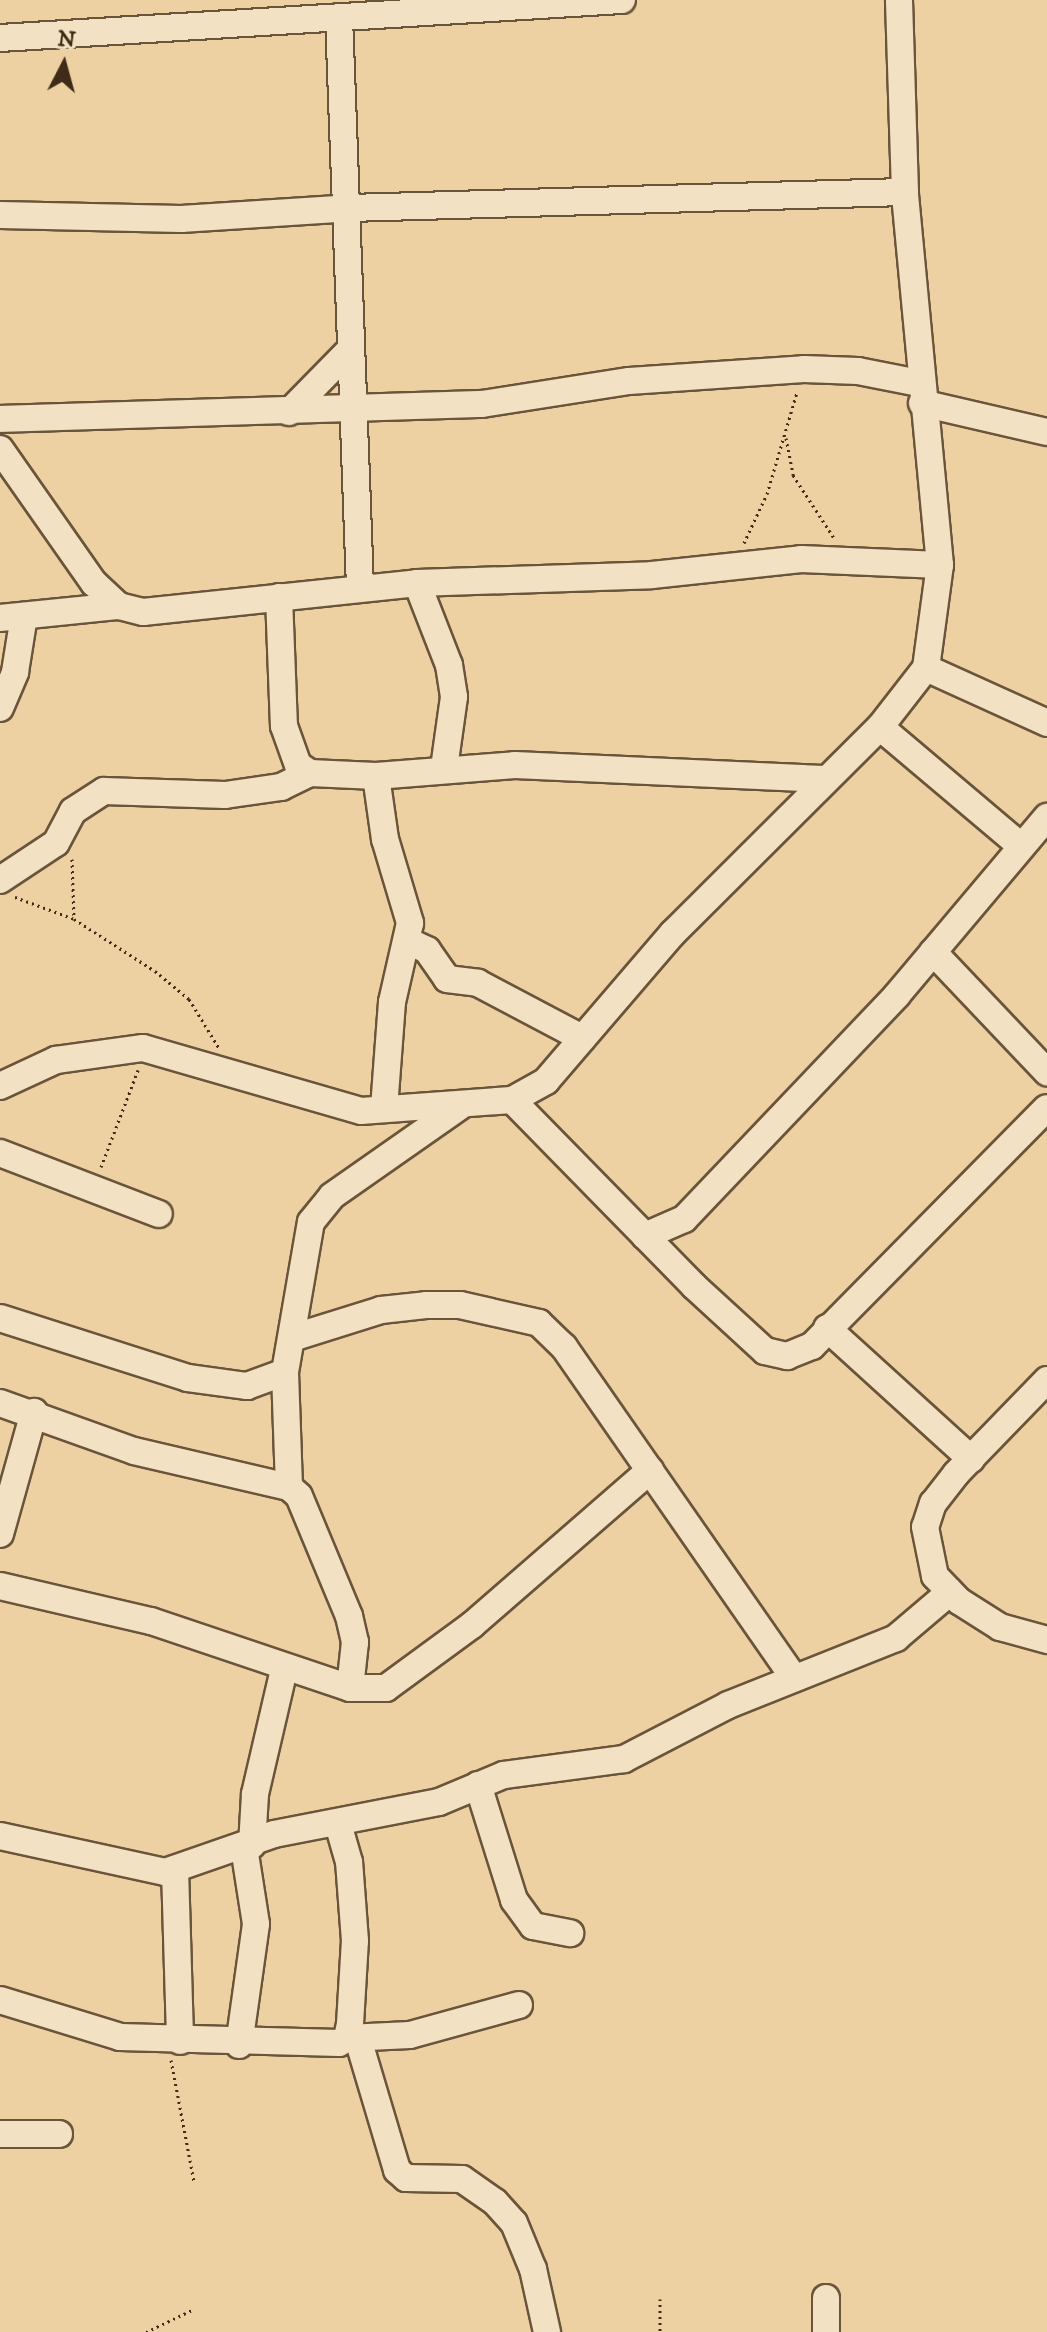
<!DOCTYPE html>
<style>
body{margin:0}
#map{position:relative;width:1047px;height:2332px;overflow:hidden;background:#edd1a3;font-family:"IM FELL DW Pica",serif}
div>[style]{position:absolute}
[style*='--x']{left:calc(var(--x)*1px);top:calc(var(--y)*1px);width:calc(var(--w)*1px);rotate:calc(var(--a)*1deg)}
.path>*{height:3px;margin-top:-1.5px;transform-origin:0;background:repeating-linear-gradient(90deg,#3f2b17 0 2px,transparent 0 6px)}
.roads{filter:drop-shadow(2px 0 #6a543a) drop-shadow(-2px 0 #6a543a) drop-shadow(0 2px #6a543a) drop-shadow(0 -2px #6a543a)}
.minor>*{height:26px;margin:-13px;padding:0 13px;transform-origin:13px;border-radius:13px;background:#f3e1c3}
span{translate:-50% -50%;white-space:nowrap;text-align:center;line-height:1.15;-webkit-text-stroke:8px #f3e1c3;paint-order:stroke}
.north{position:absolute;left:24px;top:24px;width:80px;height:80px;-webkit-text-stroke:6px #f3e1c3;paint-order:stroke;rotate:6deg;font-size:22px;font-weight:700;line-height:32px;text-align:center;color:#3f2b17}
.north::after{content:'';display:block;margin:auto;width:28px;height:36px;background:#3f2b17;clip-path:polygon(50% 0,100% 100%,50% 72%,0 100%)}
</style>
<div id="map">
<div class="path">
<i style="--x:786;--y:438;--w:38;--a:79"></i>
<i style="--x:793;--y:475;--w:75;--a:56.9"></i>
<i style="--x:744;--y:543;--w:54;--a:-64.9"></i>
<i style="--x:767;--y:494;--w:106;--a:-73.6"></i>
<i style="--x:72;--y:859;--w:60;--a:88.1"></i>
<i style="--x:15;--y:897;--w:63;--a:20.4"></i>
<i style="--x:74;--y:919;--w:96;--a:32.7"></i>
<i style="--x:155;--y:971;--w:44;--a:39.5"></i>
<i style="--x:189;--y:999;--w:57;--a:58.5"></i>
<i style="--x:101;--y:1167;--w:104;--a:-69.1"></i>
<i style="--x:171;--y:2060;--w:124;--a:79.3"></i>
<i style="--x:660;--y:2299;--w:33;--a:90"></i>
<i style="--x:146;--y:2332;--w:53;--a:-25.6"></i>
</div>
<div class="roads">
<div class="minor">
<i style="--x:339;--y:17;--w:571;--a:87.89"></i>
<i style="--x:0;--y:38;--w:623;--a:-3.5"></i>
<i style="--x:0;--y:215;--w:181;--a:1.3"></i>
<i style="--x:181;--y:219;--w:168;--a:-3.7"></i>
<i style="--x:349;--y:208;--w:556;--a:-1.65"></i>
<i style="--x:922;--y:403;--w:128;--a:13.1"></i>
<i style="--x:289;--y:412;--w:87;--a:-45.5"></i>
<i style="--x:0;--y:419;--w:482;--a:-1.8"></i>
<i style="--x:482;--y:404;--w:149;--a:-8.9"></i>
<i style="--x:629;--y:381;--w:175;--a:-3.9"></i>
<i style="--x:804;--y:369;--w:54;--a:2.1"></i>
<i style="--x:858;--y:371;--w:62;--a:11.1"></i>
<i style="--x:0;--y:449;--w:164;--a:55"></i>
<i style="--x:94;--y:583;--w:34;--a:43"></i>
<i style="--x:119;--y:606;--w:25;--a:14"></i>
<i style="--x:143;--y:612;--w:276;--a:-6"></i>
<i style="--x:417;--y:583;--w:235;--a:-1.9"></i>
<i style="--x:652;--y:575;--w:150;--a:-6.1"></i>
<i style="--x:801;--y:559;--w:139;--a:2.5"></i>
<i style="--x:417;--y:583;--w:88;--a:68.7"></i>
<i style="--x:449;--y:665;--w:32;--a:81"></i>
<i style="--x:454;--y:697;--w:72;--a:98"></i>
<i style="--x:279;--y:597;--w:129;--a:87.8"></i>
<i style="--x:284;--y:726;--w:41;--a:70.3"></i>
<i style="--x:298;--y:765;--w:14;--a:34"></i>
<i style="--x:310;--y:773;--w:66;--a:2.6"></i>
<i style="--x:376;--y:776;--w:139;--a:-4.5"></i>
<i style="--x:515;--y:765;--w:309;--a:2.6"></i>
<i style="--x:0;--y:618;--w:120;--a:-5.8"></i>
<i style="--x:926;--y:668;--w:133;--a:24.4"></i>
<i style="--x:0;--y:708;--w:39;--a:-67"></i>
<i style="--x:15;--y:672;--w:57;--a:-80.9"></i>
<i style="--x:880;--y:727;--w:185;--a:40.2"></i>
<i style="--x:376;--y:776;--w:64;--a:81.9"></i>
<i style="--x:385;--y:839;--w:88;--a:73.4"></i>
<i style="--x:410;--y:923;--w:81;--a:102.8"></i>
<i style="--x:392;--y:1002;--w:107;--a:94.3"></i>
<i style="--x:0;--y:880;--w:67;--a:-33.5"></i>
<i style="--x:56;--y:843;--w:36;--a:-62"></i>
<i style="--x:73;--y:811;--w:37;--a:-33"></i>
<i style="--x:104;--y:791;--w:121;--a:1.9"></i>
<i style="--x:225;--y:795;--w:57;--a:-8.1"></i>
<i style="--x:281;--y:787;--w:32;--a:-26"></i>
<i style="--x:410;--y:942;--w:19;--a:25"></i>
<i style="--x:427;--y:950;--w:35;--a:55"></i>
<i style="--x:447;--y:979;--w:31;--a:7"></i>
<i style="--x:478;--y:983;--w:118;--a:27.9"></i>
<i style="--x:933;--y:952;--w:166;--a:46.5"></i>
<i style="--x:0;--y:1086;--w:62;--a:-24.9"></i>
<i style="--x:56;--y:1060;--w:88;--a:-7.9"></i>
<i style="--x:143;--y:1048;--w:227;--a:16.1"></i>
<i style="--x:361;--y:1111;--w:151;--a:-4.2"></i>
<i style="--x:512;--y:1100;--w:39;--a:-29"></i>
<i style="--x:546;--y:1081;--w:195;--a:-49.4"></i>
<i style="--x:673;--y:933;--w:292;--a:-44.9"></i>
<i style="--x:880;--y:727;--w:75;--a:-52.1"></i>
<i style="--x:926;--y:668;--w:104;--a:-82.3"></i>
<i style="--x:940;--y:565;--w:375;--a:-95.4"></i>
<i style="--x:905;--y:192;--w:192;--a:-91.8"></i>
<i style="--x:512;--y:1100;--w:260;--a:45.6"></i>
<i style="--x:694;--y:1286;--w:96;--a:42.5"></i>
<i style="--x:765;--y:1351;--w:23;--a:13"></i>
<i style="--x:787;--y:1356;--w:27;--a:-22"></i>
<i style="--x:812;--y:1346;--w:334;--a:-45.4"></i>
<i style="--x:0;--y:1153;--w:170;--a:21"></i>
<i style="--x:645;--y:1236;--w:43;--a:-23.6"></i>
<i style="--x:684;--y:1219;--w:309;--a:-46.4"></i>
<i style="--x:897;--y:995;--w:233;--a:-49.9"></i>
<i style="--x:0;--y:1318;--w:197;--a:17.7"></i>
<i style="--x:188;--y:1378;--w:60;--a:7.7"></i>
<i style="--x:247;--y:1386;--w:40;--a:-20.2"></i>
<i style="--x:827;--y:1328;--w:195;--a:42.3"></i>
<i style="--x:295;--y:1337;--w:90;--a:-17.4"></i>
<i style="--x:381;--y:1310;--w:45;--a:-6.3"></i>
<i style="--x:426;--y:1305;--w:34;--a:0"></i>
<i style="--x:460;--y:1305;--w:81;--a:12.8"></i>
<i style="--x:539;--y:1323;--w:35;--a:44"></i>
<i style="--x:564;--y:1347;--w:401;--a:55.2"></i>
<i style="--x:1047;--y:1380;--w:131;--a:134.1"></i>
<i style="--x:956;--y:1474;--w:37;--a:128"></i>
<i style="--x:933;--y:1503;--w:25;--a:108"></i>
<i style="--x:925;--y:1527;--w:50;--a:78.5"></i>
<i style="--x:935;--y:1576;--w:35;--a:46"></i>
<i style="--x:959;--y:1601;--w:49;--a:32.4"></i>
<i style="--x:1000;--y:1627;--w:49;--a:15.5"></i>
<i style="--x:0;--y:1403;--w:142;--a:19.7"></i>
<i style="--x:134;--y:1451;--w:159;--a:13.1"></i>
<i style="--x:289;--y:1487;--w:13;--a:42"></i>
<i style="--x:299;--y:1496;--w:130;--a:67.4"></i>
<i style="--x:349;--y:1616;--w:27;--a:77"></i>
<i style="--x:355;--y:1642;--w:46;--a:96.2"></i>
<i style="--x:289;--y:1487;--w:115;--a:-92"></i>
<i style="--x:285;--y:1372;--w:152;--a:-80.2"></i>
<i style="--x:311;--y:1222;--w:33;--a:-51"></i>
<i style="--x:332;--y:1196;--w:155;--a:-35"></i>
<i style="--x:0;--y:1534;--w:127;--a:-74.4"></i>
<i style="--x:0;--y:1586;--w:155;--a:13.1"></i>
<i style="--x:151;--y:1621;--w:210;--a:18.6"></i>
<i style="--x:350;--y:1688;--w:36;--a:0"></i>
<i style="--x:386;--y:1688;--w:107;--a:-36.2"></i>
<i style="--x:472;--y:1625;--w:236;--a:-41"></i>
<i style="--x:478;--y:1785;--w:121;--a:72.6"></i>
<i style="--x:514;--y:1900;--w:32;--a:54"></i>
<i style="--x:533;--y:1926;--w:38;--a:11"></i>
<i style="--x:0;--y:1836;--w:169;--a:12.3"></i>
<i style="--x:165;--y:1872;--w:115;--a:-19.2"></i>
<i style="--x:274;--y:1834;--w:168;--a:-11"></i>
<i style="--x:439;--y:1802;--w:70;--a:-22.6"></i>
<i style="--x:504;--y:1775;--w:121;--a:-7.6"></i>
<i style="--x:624;--y:1759;--w:117;--a:-27.4"></i>
<i style="--x:728;--y:1705;--w:181;--a:-21.7"></i>
<i style="--x:896;--y:1638;--w:71;--a:-40.4"></i>
<i style="--x:252;--y:1845;--w:51;--a:-86.6"></i>
<i style="--x:255;--y:1794;--w:128;--a:-76.9"></i>
<i style="--x:175;--y:1869;--w:172;--a:88.3"></i>
<i style="--x:0;--y:2000;--w:126;--a:17.1"></i>
<i style="--x:120;--y:2037;--w:219;--a:1.6"></i>
<i style="--x:339;--y:2043;--w:9;--a:-32"></i>
<i style="--x:347;--y:2038;--w:14;--a:-78"></i>
<i style="--x:350;--y:2024;--w:83;--a:-86.6"></i>
<i style="--x:355;--y:1941;--w:79;--a:-94.3"></i>
<i style="--x:349;--y:1862;--w:40;--a:-106"></i>
<i style="--x:347;--y:2038;--w:63;--a:-2.7"></i>
<i style="--x:410;--y:2035;--w:113;--a:-15.4"></i>
<i style="--x:358;--y:2039;--w:137;--a:73.4"></i>
<i style="--x:397;--y:2170;--w:12;--a:42"></i>
<i style="--x:406;--y:2178;--w:56;--a:1"></i>
<i style="--x:462;--y:2179;--w:40;--a:34.9"></i>
<i style="--x:495;--y:2202;--w:28;--a:48"></i>
<i style="--x:514;--y:2223;--w:50;--a:67.6"></i>
<i style="--x:533;--y:2269;--w:65;--a:77.5"></i>
<i style="--x:239;--y:2045;--w:122;--a:-82"></i>
<i style="--x:256;--y:1924;--w:78;--a:-98.9"></i>
<i style="--x:0;--y:2134;--w:59;--a:0"></i>
<i style="--x:826;--y:2298;--w:34;--a:90"></i>
</div>
</div>
<div class="north">N</div>
</div>
